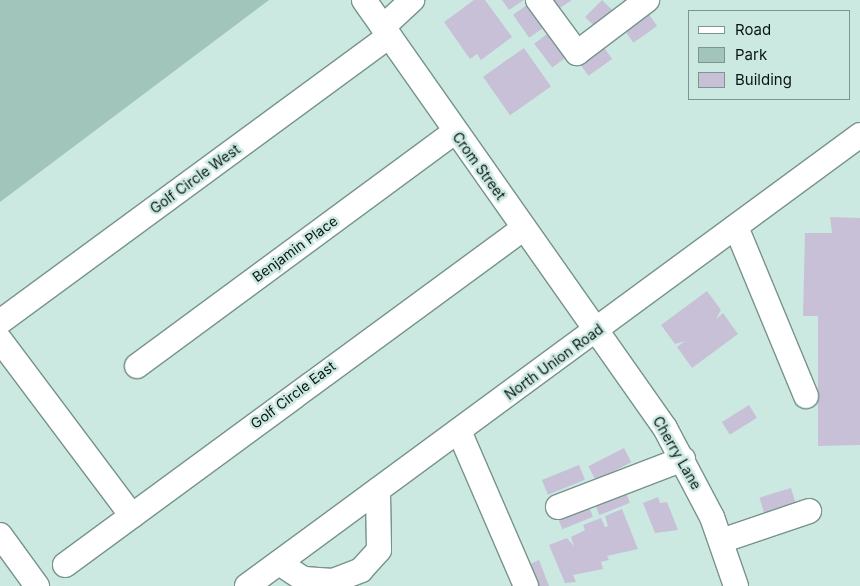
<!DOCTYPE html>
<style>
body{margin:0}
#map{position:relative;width:860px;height:586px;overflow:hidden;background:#cbe9e1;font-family:Inter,sans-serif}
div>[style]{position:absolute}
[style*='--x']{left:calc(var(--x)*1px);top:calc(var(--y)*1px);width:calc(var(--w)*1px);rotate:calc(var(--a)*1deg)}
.green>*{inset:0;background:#a1c4bb}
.building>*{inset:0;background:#c8c0d7;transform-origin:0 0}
.roads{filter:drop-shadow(1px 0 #77938b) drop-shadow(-1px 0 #77938b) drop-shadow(0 1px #77938b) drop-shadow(0 -1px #77938b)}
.minor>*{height:24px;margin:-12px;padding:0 12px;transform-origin:12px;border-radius:12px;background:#fff}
span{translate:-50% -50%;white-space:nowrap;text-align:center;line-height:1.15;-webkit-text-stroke:5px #cbe9e1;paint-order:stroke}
.street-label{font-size:14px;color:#0a1513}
.legend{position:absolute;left:688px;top:10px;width:162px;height:90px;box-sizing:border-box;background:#cbe9e1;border:1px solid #7e948f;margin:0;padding:6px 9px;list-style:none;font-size:15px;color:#0a1513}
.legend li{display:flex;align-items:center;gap:10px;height:25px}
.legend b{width:25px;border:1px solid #7e948f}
</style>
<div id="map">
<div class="green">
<i style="clip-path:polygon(0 0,269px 0,0 202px)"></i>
</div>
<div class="building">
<i style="clip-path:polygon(474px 0,485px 0,512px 37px,481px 60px,477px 54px,470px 59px,444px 22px)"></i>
<i style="clip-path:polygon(502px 0,524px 0,509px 10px)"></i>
<i style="clip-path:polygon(549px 0,572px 0,557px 10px)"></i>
<i style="left:602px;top:0;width:16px;height:24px;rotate:45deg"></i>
<i style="left:527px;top:5px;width:28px;height:17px;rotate:55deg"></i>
<i style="left:648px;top:13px;width:16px;height:29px;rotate:55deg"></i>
<i style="left:547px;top:34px;width:30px;height:16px;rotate:53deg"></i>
<i style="left:603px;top:46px;width:16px;height:29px;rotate:55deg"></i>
<i style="left:524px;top:48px;width:47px;height:50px;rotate:55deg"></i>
<i style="clip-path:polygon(830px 217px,860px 218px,860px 445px,818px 446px,818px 316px,803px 316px,805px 233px,832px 233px)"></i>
<i style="clip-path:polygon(707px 291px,721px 310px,716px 319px,723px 313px,738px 334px,692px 368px,677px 347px,685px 341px,675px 344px,661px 325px)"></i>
<i style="left:749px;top:405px;width:15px;height:32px;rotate:58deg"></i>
<i style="left:624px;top:448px;width:16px;height:40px;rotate:63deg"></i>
<i style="left:579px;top:465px;width:16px;height:40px;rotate:68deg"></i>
<i style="left:624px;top:488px;width:16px;height:33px;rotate:68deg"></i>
<i style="left:791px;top:488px;width:17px;height:33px;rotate:73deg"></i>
<i style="clip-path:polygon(658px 497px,660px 503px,667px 502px,678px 530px,655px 533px,643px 503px)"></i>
<i style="left:587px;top:502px;width:16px;height:33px;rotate:68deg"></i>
<i style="clip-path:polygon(622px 509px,638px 549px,607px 556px,609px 560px,601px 562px,603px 569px,573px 575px,576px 582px,565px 583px,549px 545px,567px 538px,574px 546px,571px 537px,585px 530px,583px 525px,601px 518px,605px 527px,608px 526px,605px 516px)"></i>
<i style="clip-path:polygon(539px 560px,549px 586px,534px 586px,526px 566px)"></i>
</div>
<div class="roads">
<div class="minor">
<i style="--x:364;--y:0;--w:523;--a:54.88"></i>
<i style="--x:665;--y:428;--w:101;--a:62.2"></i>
<i style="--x:712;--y:517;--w:73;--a:70.8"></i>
<i style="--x:538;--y:0;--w:66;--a:53.7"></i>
<i style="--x:577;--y:53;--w:88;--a:-37.1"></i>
<i style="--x:383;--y:27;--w:40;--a:-43"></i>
<i style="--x:736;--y:227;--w:183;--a:67.5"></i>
<i style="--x:0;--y:322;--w:483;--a:-36.3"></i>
<i style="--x:0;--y:340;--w:220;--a:53.1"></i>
<i style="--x:137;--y:366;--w:394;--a:-36.4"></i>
<i style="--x:459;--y:431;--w:169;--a:66.6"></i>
<i style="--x:558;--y:507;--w:134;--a:-21"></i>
<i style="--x:0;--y:535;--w:63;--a:54"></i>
<i style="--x:721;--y:541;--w:93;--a:-18.8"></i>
<i style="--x:279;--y:563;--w:30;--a:33"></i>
<i style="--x:304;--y:579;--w:29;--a:4"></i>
<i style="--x:333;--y:581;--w:30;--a:-21"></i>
<i style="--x:361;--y:570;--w:27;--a:-48"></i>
<i style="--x:379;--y:550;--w:60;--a:-91"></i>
<i style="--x:65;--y:565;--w:569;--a:-36.29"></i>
<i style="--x:247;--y:586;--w:761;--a:-36.34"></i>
</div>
</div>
<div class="street-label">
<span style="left:479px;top:166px;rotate:54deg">Crom Street</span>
<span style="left:195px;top:179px;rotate:-36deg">Golf Circle West</span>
<span style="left:295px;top:249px;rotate:-36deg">Benjamin Place</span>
<span style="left:554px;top:362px;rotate:-36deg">North Union Road</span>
<span style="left:293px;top:395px;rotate:-37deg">Golf Circle East</span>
<span style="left:677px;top:453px;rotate:60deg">Cherry Lane</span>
</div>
<ul class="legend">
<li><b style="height:6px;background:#fff"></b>Road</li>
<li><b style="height:14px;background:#a1c4bb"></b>Park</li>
<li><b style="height:14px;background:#c8c0d7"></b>Building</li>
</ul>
</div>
